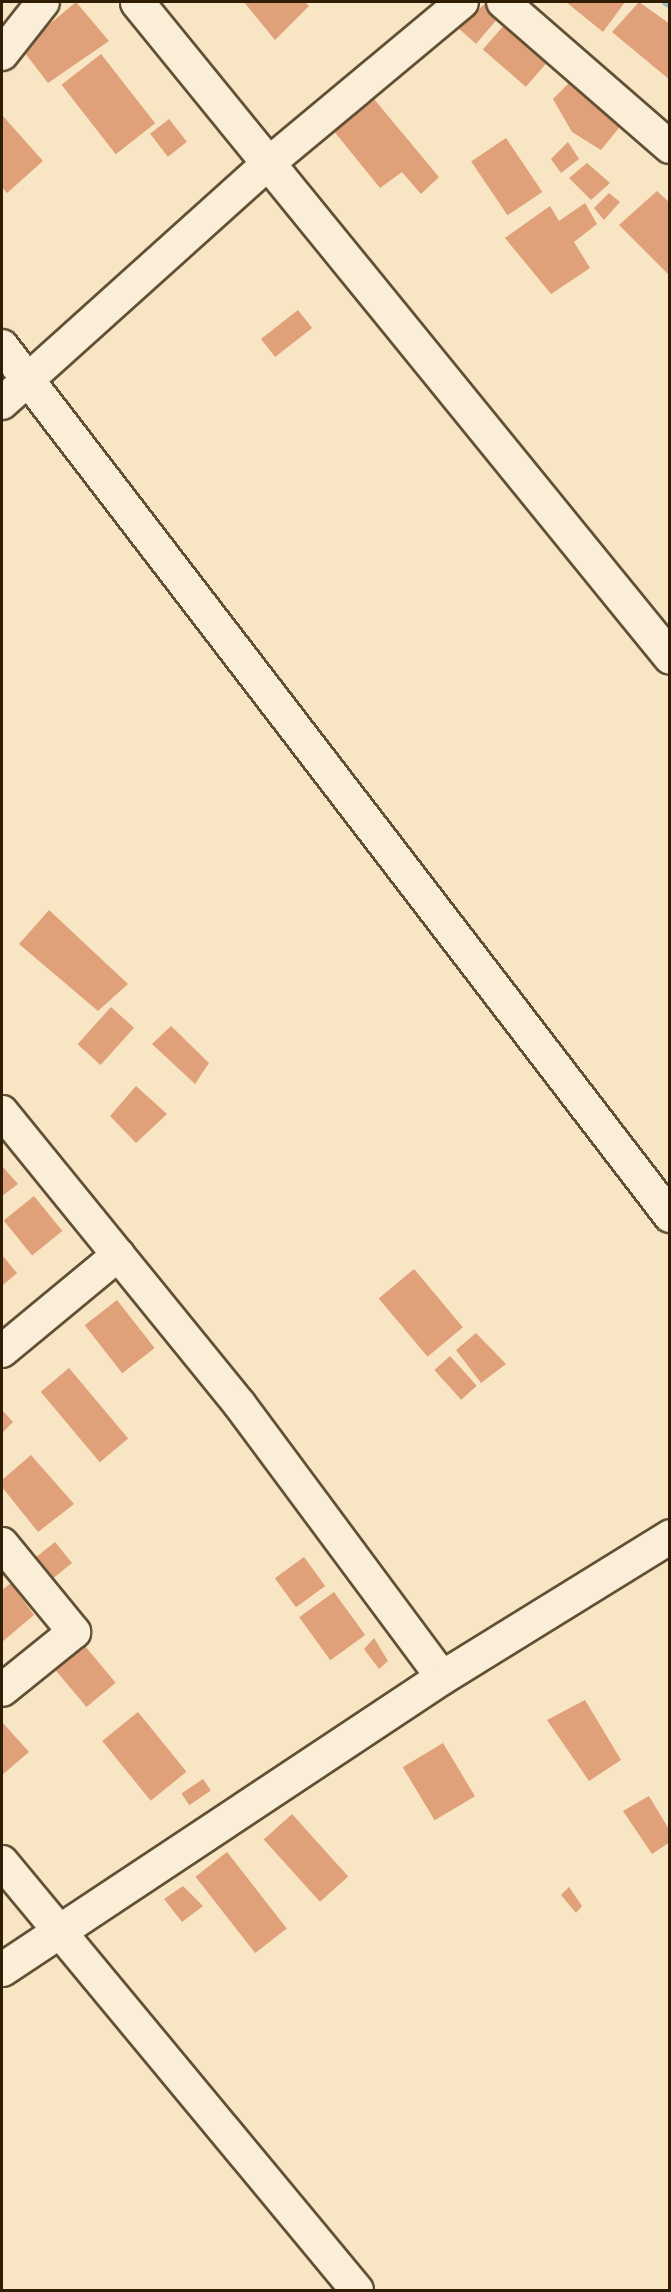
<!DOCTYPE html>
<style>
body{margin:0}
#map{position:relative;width:671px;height:2292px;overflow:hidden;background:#f7e5c4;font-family:Cardo,serif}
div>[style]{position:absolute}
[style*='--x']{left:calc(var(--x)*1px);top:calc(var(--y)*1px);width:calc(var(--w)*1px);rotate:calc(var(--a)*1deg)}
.stream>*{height:10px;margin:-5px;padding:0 5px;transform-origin:5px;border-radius:5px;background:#a4bcc0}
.building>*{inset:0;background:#e0a079;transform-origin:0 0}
.roads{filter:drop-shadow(2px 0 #625034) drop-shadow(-2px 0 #625034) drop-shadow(0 2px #625034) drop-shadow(0 -2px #625034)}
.street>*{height:32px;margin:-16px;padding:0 16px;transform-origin:16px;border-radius:16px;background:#faeed9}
.secondary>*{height:33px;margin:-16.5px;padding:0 16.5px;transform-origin:16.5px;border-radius:16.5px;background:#faeed9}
span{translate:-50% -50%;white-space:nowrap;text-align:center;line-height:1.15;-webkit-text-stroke:6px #faeed9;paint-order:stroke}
.frame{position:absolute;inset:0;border:3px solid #301e04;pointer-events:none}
</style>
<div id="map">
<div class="stream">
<i style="--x:667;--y:2;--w:3;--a:18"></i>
<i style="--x:2;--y:377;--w:3;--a:-45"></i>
</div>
<div class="building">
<i style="clip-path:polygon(76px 2px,109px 41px,48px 83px,21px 48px)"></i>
<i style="clip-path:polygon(244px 2px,305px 2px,309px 6px,275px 40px)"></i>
<i style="clip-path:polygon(488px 2px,504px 11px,476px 44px,456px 26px)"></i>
<i style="clip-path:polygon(566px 2px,625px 2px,603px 32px)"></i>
<i style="clip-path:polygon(639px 2px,670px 24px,670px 80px,612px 32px)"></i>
<i style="left:511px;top:17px;width:57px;height:43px;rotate:41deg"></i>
<i style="left:101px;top:54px;width:88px;height:50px;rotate:52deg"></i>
<i style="clip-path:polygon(577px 75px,626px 119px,601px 150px,572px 132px,553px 99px)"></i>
<i style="clip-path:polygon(374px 99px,439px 177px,421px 194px,402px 172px,380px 188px,333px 130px)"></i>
<i style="clip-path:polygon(2px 115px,43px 161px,7px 193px,2px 187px)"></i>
<i style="left:169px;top:119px;width:29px;height:24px;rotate:52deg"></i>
<i style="left:506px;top:138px;width:65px;height:42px;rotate:56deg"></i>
<i style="clip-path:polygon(568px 142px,579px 159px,561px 173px,551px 159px)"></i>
<i style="clip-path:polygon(587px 163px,610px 183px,591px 200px,569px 178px)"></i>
<i style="clip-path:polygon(657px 191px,670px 203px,670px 276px,619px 225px)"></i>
<i style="clip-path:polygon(609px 193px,620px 202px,604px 220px,594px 208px)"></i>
<i style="clip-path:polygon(585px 203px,597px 224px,574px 242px,590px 268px,551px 294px,505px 238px,550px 206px,559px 221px)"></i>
<i style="left:298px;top:310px;width:23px;height:47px;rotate:52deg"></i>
<i style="clip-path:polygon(49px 910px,128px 984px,98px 1011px,19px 944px)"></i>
<i style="left:111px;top:1007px;width:31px;height:50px;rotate:42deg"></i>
<i style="clip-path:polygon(171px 1026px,209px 1063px,195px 1084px,152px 1044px)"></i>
<i style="clip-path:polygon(136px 1086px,167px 1114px,136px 1143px,110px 1116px)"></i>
<i style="clip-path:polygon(2px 1166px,18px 1184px,2px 1196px)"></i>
<i style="left:34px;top:1196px;width:45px;height:39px;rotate:51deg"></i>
<i style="clip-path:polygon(2px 1255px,17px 1273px,2px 1286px)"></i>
<i style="left:414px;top:1269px;width:76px;height:46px;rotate:50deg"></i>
<i style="left:117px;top:1300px;width:61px;height:41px;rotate:52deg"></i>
<i style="clip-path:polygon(476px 1333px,506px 1364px,481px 1383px,456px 1350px)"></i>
<i style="left:450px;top:1356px;width:40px;height:21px;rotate:48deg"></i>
<i style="left:69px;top:1368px;width:92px;height:37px;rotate:50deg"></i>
<i style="clip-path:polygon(2px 1410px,13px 1422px,2px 1433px)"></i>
<i style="clip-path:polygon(31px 1455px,74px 1504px,38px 1532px,2px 1487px,2px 1480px)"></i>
<i style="left:55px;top:1542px;width:27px;height:26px;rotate:51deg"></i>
<i style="left:304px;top:1557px;width:36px;height:36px;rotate:54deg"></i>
<i style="clip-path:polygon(11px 1583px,34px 1615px,2px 1642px,2px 1590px)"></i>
<i style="left:334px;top:1592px;width:53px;height:43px;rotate:54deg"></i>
<i style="clip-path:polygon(374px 1638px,388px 1661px,379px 1669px,364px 1649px)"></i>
<i style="left:79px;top:1639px;width:57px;height:38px;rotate:50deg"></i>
<i style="clip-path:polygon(585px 1700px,621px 1760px,589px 1781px,547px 1720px)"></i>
<i style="left:138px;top:1712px;width:77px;height:46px;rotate:51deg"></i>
<i style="clip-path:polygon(2px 1722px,29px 1752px,2px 1775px)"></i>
<i style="left:443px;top:1743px;width:62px;height:47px;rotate:59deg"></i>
<i style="left:203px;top:1779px;width:14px;height:26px;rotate:56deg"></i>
<i style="clip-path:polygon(649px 1796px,670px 1831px,670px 1842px,652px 1854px,623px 1811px)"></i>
<i style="left:292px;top:1814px;width:84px;height:38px;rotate:48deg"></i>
<i style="left:227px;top:1852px;width:97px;height:40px;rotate:52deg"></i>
<i style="clip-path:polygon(183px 1886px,203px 1906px,182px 1922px,164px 1899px)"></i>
<i style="clip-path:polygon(569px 1887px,582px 1906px,576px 1913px,561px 1895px)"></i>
</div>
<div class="roads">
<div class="street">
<i style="--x:503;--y:2;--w:221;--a:41"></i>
<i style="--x:2;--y:54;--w:66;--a:-51.7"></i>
<i style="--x:2;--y:346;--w:1097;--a:52.48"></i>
<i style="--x:2;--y:403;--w:359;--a:-42"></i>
<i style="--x:269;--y:163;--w:251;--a:-39.8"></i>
<i style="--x:2;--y:1112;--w:377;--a:50.9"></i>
<i style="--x:240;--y:1405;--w:339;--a:53.4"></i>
<i style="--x:2;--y:1351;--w:151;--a:-39.6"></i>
<i style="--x:2;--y:1544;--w:114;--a:50.7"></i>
<i style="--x:74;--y:1632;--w:92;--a:141.1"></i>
<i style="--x:2;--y:1862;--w:556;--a:50.33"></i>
</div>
<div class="secondary">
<i style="--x:137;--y:2;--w:844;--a:50.86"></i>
<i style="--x:2;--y:1969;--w:528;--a:-33.57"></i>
<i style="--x:442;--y:1677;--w:268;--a:-31.7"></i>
</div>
</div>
<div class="frame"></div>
</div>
